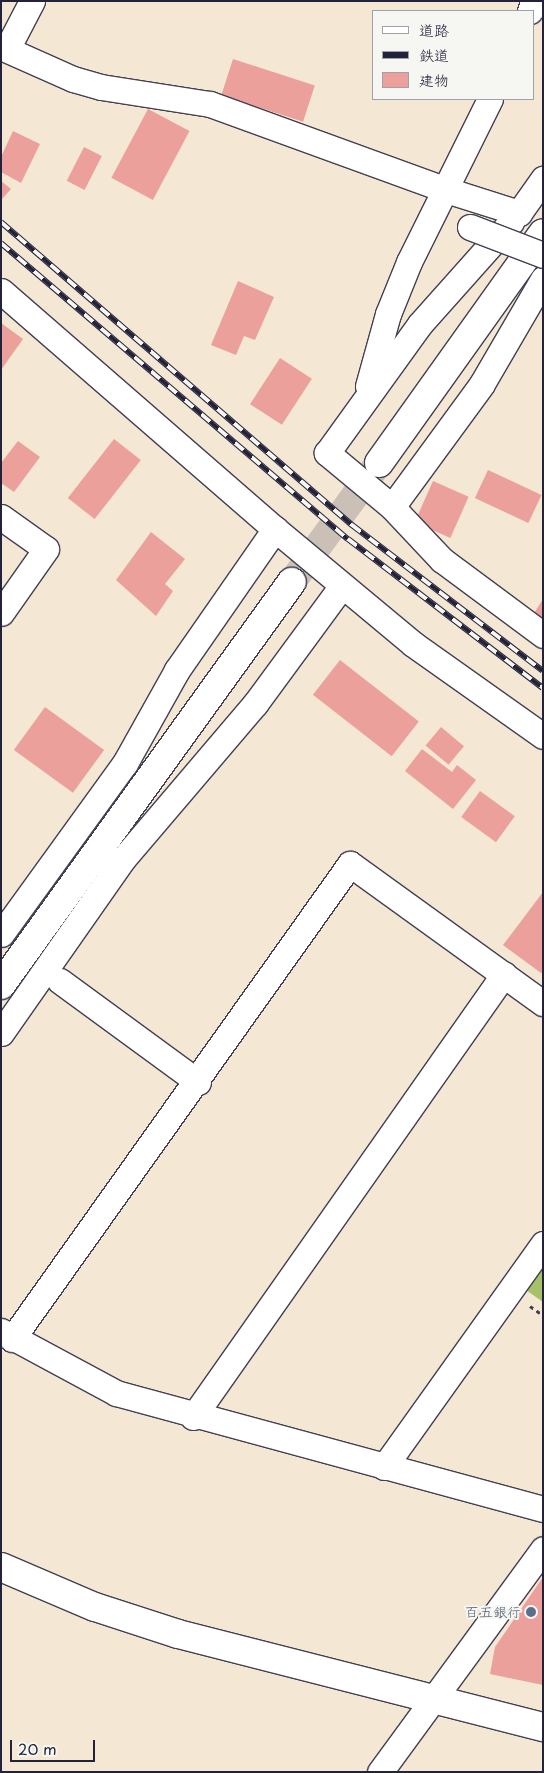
<!DOCTYPE html>
<meta charset="utf-8">
<style>
body{margin:0}
#map{position:relative;width:544px;height:1773px;overflow:hidden;background:#f4e7d4;font-family:"Playpen Sans","Klee One",sans-serif}
div>[style]{position:absolute}
[style*='--x']{left:calc(var(--x)*1px);top:calc(var(--y)*1px);width:calc(var(--w)*1px);rotate:calc(var(--a)*1deg)}
.green>*{inset:0;background:#a6c269}
.building>*{inset:0;background:#eca09c;transform-origin:0 0}
.secondary-tunnel>*{height:28px;margin-top:-14px;transform-origin:0;background:repeating-linear-gradient(90deg,#cac0b5 0 28px,transparent 0 42px)}
.path>*{height:3px;margin-top:-1.5px;transform-origin:0;background:repeating-linear-gradient(90deg,#424052 0 4px,transparent 0 8px)}
.roads{filter:drop-shadow(1px 0 #424052) drop-shadow(-1px 0 #424052) drop-shadow(0 1px #424052) drop-shadow(0 -1px #424052)}
.street>*{height:25px;margin:-12.5px;padding:0 12.5px;transform-origin:12.5px;border-radius:12.5px;background:#fff}
.secondary>*{height:28px;margin:-14px;padding:0 14px;transform-origin:14px;border-radius:14px;background:#fff}
.rail>*{height:5.5px;margin-top:-2.75px;transform-origin:0;background:repeating-linear-gradient(90deg,#f6f6f2 0 11px,#22223b 0 22px);box-sizing:border-box;border-block:1px solid #22223b}
.bridges{filter:drop-shadow(1px 0 #424052) drop-shadow(-1px 0 #424052) drop-shadow(0 1px #424052) drop-shadow(0 -1px #424052)}
.street-bridge>*{height:25px;margin:-12.5px;padding:0 12.5px;transform-origin:12.5px;border-radius:12.5px;background:#fff}
.dots>*{width:14px;height:14px;translate:-50% -50%;box-sizing:border-box;border:2px solid #f6f6f2;border-radius:50%}
span{translate:-50% -50%;white-space:nowrap;text-align:center;line-height:1.15;-webkit-text-stroke:4px #f6f6f2;paint-order:stroke}
.service-label{font-size:14px;color:#4e5e75}
.right{translate:-100% -50%;text-align:right}
.frame{position:absolute;inset:0;border:2px solid #22223b;pointer-events:none}
.legend{position:absolute;left:372px;top:10px;width:162px;height:90px;box-sizing:border-box;background:#f6f6f2;border:1px solid #a1a1a9;margin:0;padding:6px 9px;list-style:none;font-size:15px;color:#22223b}
.legend li{display:flex;align-items:center;gap:10px;height:25px}
.legend b{width:25px;border:1px solid #a1a1a9}
.scale{position:absolute;left:10px;top:1740px;width:85px;height:22px;box-sizing:border-box;border:2px solid #22223b;border-top:0;padding-left:6px;font-size:15px;line-height:18px;white-space:nowrap;color:#22223b;-webkit-text-stroke:4px #f6f6f2;paint-order:stroke}
</style>
<div id="map">
<div class="green">
<i style="clip-path:polygon(543px 1266px,543px 1302px,526px 1290px)"></i>
</div>
<div class="building">
<i style="left:233px;top:59px;width:86px;height:38px;rotate:18deg"></i>
<i style="left:148px;top:109px;width:47px;height:78px;rotate:28deg"></i>
<i style="clip-path:polygon(13px 131px,40px 144px,21px 183px,1px 172px,1px 157px)"></i>
<i style="left:84px;top:147px;width:20px;height:38px;rotate:27deg"></i>
<i style="clip-path:polygon(1px 181px,11px 189px,1px 200px)"></i>
<i style="clip-path:polygon(238px 281px,274px 297px,255px 340px,244px 336px,236px 355px,211px 345px)"></i>
<i style="clip-path:polygon(1px 323px,23px 339px,1px 370px)"></i>
<i style="left:280px;top:358px;width:38px;height:55px;rotate:33deg"></i>
<i style="left:114px;top:439px;width:34px;height:75px;rotate:38deg"></i>
<i style="clip-path:polygon(18px 441px,40px 457px,14px 492px,1px 483px,1px 463px)"></i>
<i style="left:488px;top:470px;width:59px;height:31px;rotate:25deg"></i>
<i style="left:433px;top:481px;width:39px;height:45px;rotate:24deg"></i>
<i style="clip-path:polygon(151px 532px,185px 559px,165px 584px,173px 591px,156px 616px,116px 580px)"></i>
<i style="clip-path:polygon(543px 599px,543px 625px,531px 618px)"></i>
<i style="left:340px;top:660px;width:100px;height:44px;rotate:38deg"></i>
<i style="left:45px;top:707px;width:73px;height:53px;rotate:36deg"></i>
<i style="left:441px;top:727px;width:30px;height:24px;rotate:40deg"></i>
<i style="clip-path:polygon(422px 749px,452px 772px,457px 765px,476px 780px,453px 809px,405px 771px)"></i>
<i style="left:480px;top:791px;width:43px;height:32px;rotate:36deg"></i>
<i style="clip-path:polygon(543px 892px,543px 971px,541px 973px,503px 945px)"></i>
<i style="clip-path:polygon(543px 1577px,543px 1685px,490px 1674px,495px 1647px)"></i>
</div>
<div class="secondary-tunnel">
<i style="--x:292;--y:582;--w:146;--a:-53.9"></i>
</div>
<div class="path">
<i style="--x:530;--y:1306;--w:16;--a:35"></i>
</div>
<div class="roads">
<div class="street">
<i style="--x:530;--y:11;--w:10;--a:-73"></i>
<i style="--x:1;--y:47;--w:79;--a:24"></i>
<i style="--x:73;--y:79;--w:29;--a:16"></i>
<i style="--x:101;--y:87;--w:110;--a:8.9"></i>
<i style="--x:210;--y:104;--w:248;--a:20"></i>
<i style="--x:443;--y:189;--w:80;--a:17.5"></i>
<i style="--x:519;--y:213;--w:42;--a:-54.8"></i>
<i style="--x:7;--y:49;--w:54;--a:-62.5"></i>
<i style="--x:543;--y:279;--w:121;--a:120.2"></i>
<i style="--x:482;--y:384;--w:152;--a:126.2"></i>
<i style="--x:392;--y:507;--w:73;--a:46.7"></i>
<i style="--x:442;--y:560;--w:126;--a:36.6"></i>
<i style="--x:1;--y:291;--w:363;--a:41"></i>
<i style="--x:275;--y:529;--w:172;--a:124.8"></i>
<i style="--x:177;--y:670;--w:107;--a:119.2"></i>
<i style="--x:125;--y:763;--w:211;--a:125.9"></i>
<i style="--x:368;--y:386;--w:75;--a:-74.5"></i>
<i style="--x:388;--y:314;--w:56;--a:-68"></i>
<i style="--x:409;--y:262;--w:182;--a:-63.6"></i>
<i style="--x:392;--y:507;--w:85;--a:-140.3"></i>
<i style="--x:327;--y:453;--w:159;--a:-54.2"></i>
<i style="--x:420;--y:324;--w:137;--a:-48.3"></i>
<i style="--x:1;--y:517;--w:55;--a:35.4"></i>
<i style="--x:46;--y:549;--w:78;--a:125.1"></i>
<i style="--x:275;--y:529;--w:180;--a:39.8"></i>
<i style="--x:413;--y:644;--w:159;--a:35.3"></i>
<i style="--x:60;--y:981;--w:171;--a:36.2"></i>
<i style="--x:1;--y:1033;--w:213;--a:-55"></i>
<i style="--x:123;--y:859;--w:204;--a:-49.6"></i>
<i style="--x:255;--y:704;--w:145;--a:-53.7"></i>
<i style="--x:1;--y:1331;--w:131;--a:28.3"></i>
<i style="--x:116;--y:1393;--w:442;--a:15.2"></i>
<i style="--x:12;--y:1339;--w:583;--a:-54.57"></i>
<i style="--x:350;--y:864;--w:238;--a:35.8"></i>
<i style="--x:193;--y:1417;--w:541;--a:-54.93"></i>
<i style="--x:384;--y:1467;--w:274;--a:-54.5"></i>
<i style="--x:380;--y:1772;--w:276;--a:-53.8"></i>
</div>
<div class="secondary">
<i style="--x:379;--y:463;--w:282;--a:-54.5"></i>
<i style="--x:1;--y:985;--w:497;--a:-54.2"></i>
<i style="--x:1;--y:1567;--w:102;--a:23.1"></i>
<i style="--x:95;--y:1607;--w:87;--a:18"></i>
<i style="--x:178;--y:1634;--w:377;--a:14.3"></i>
</div>
</div>
<div class="rail">
<i style="--x:1;--y:222;--w:464;--a:40.8"></i>
<i style="--x:352;--y:525;--w:240;--a:37.4"></i>
<i style="--x:1;--y:243;--w:456;--a:40.5"></i>
<i style="--x:348;--y:539;--w:245;--a:37.4"></i>
</div>
<div class="bridges">
<div class="street-bridge">
<i style="--x:470;--y:227;--w:78;--a:21"></i>
</div>
</div>
<div class="dots">
<i style="left:531px;top:1612px;background:#5c6f8a"></i>
</div>
<div class="service-label">
<span class="right" style="left:521px;top:1612px">百五銀行</span>
</div>
<div class="frame"></div>
<ul class="legend">
<li><b style="height:6px;background:#fff"></b>道路</li>
<li><b style="height:6px;background:#22223b"></b>鉄道</li>
<li><b style="height:14px;background:#eca09c"></b>建物</li>
</ul>
<div class="scale">20 m</div>
</div>
